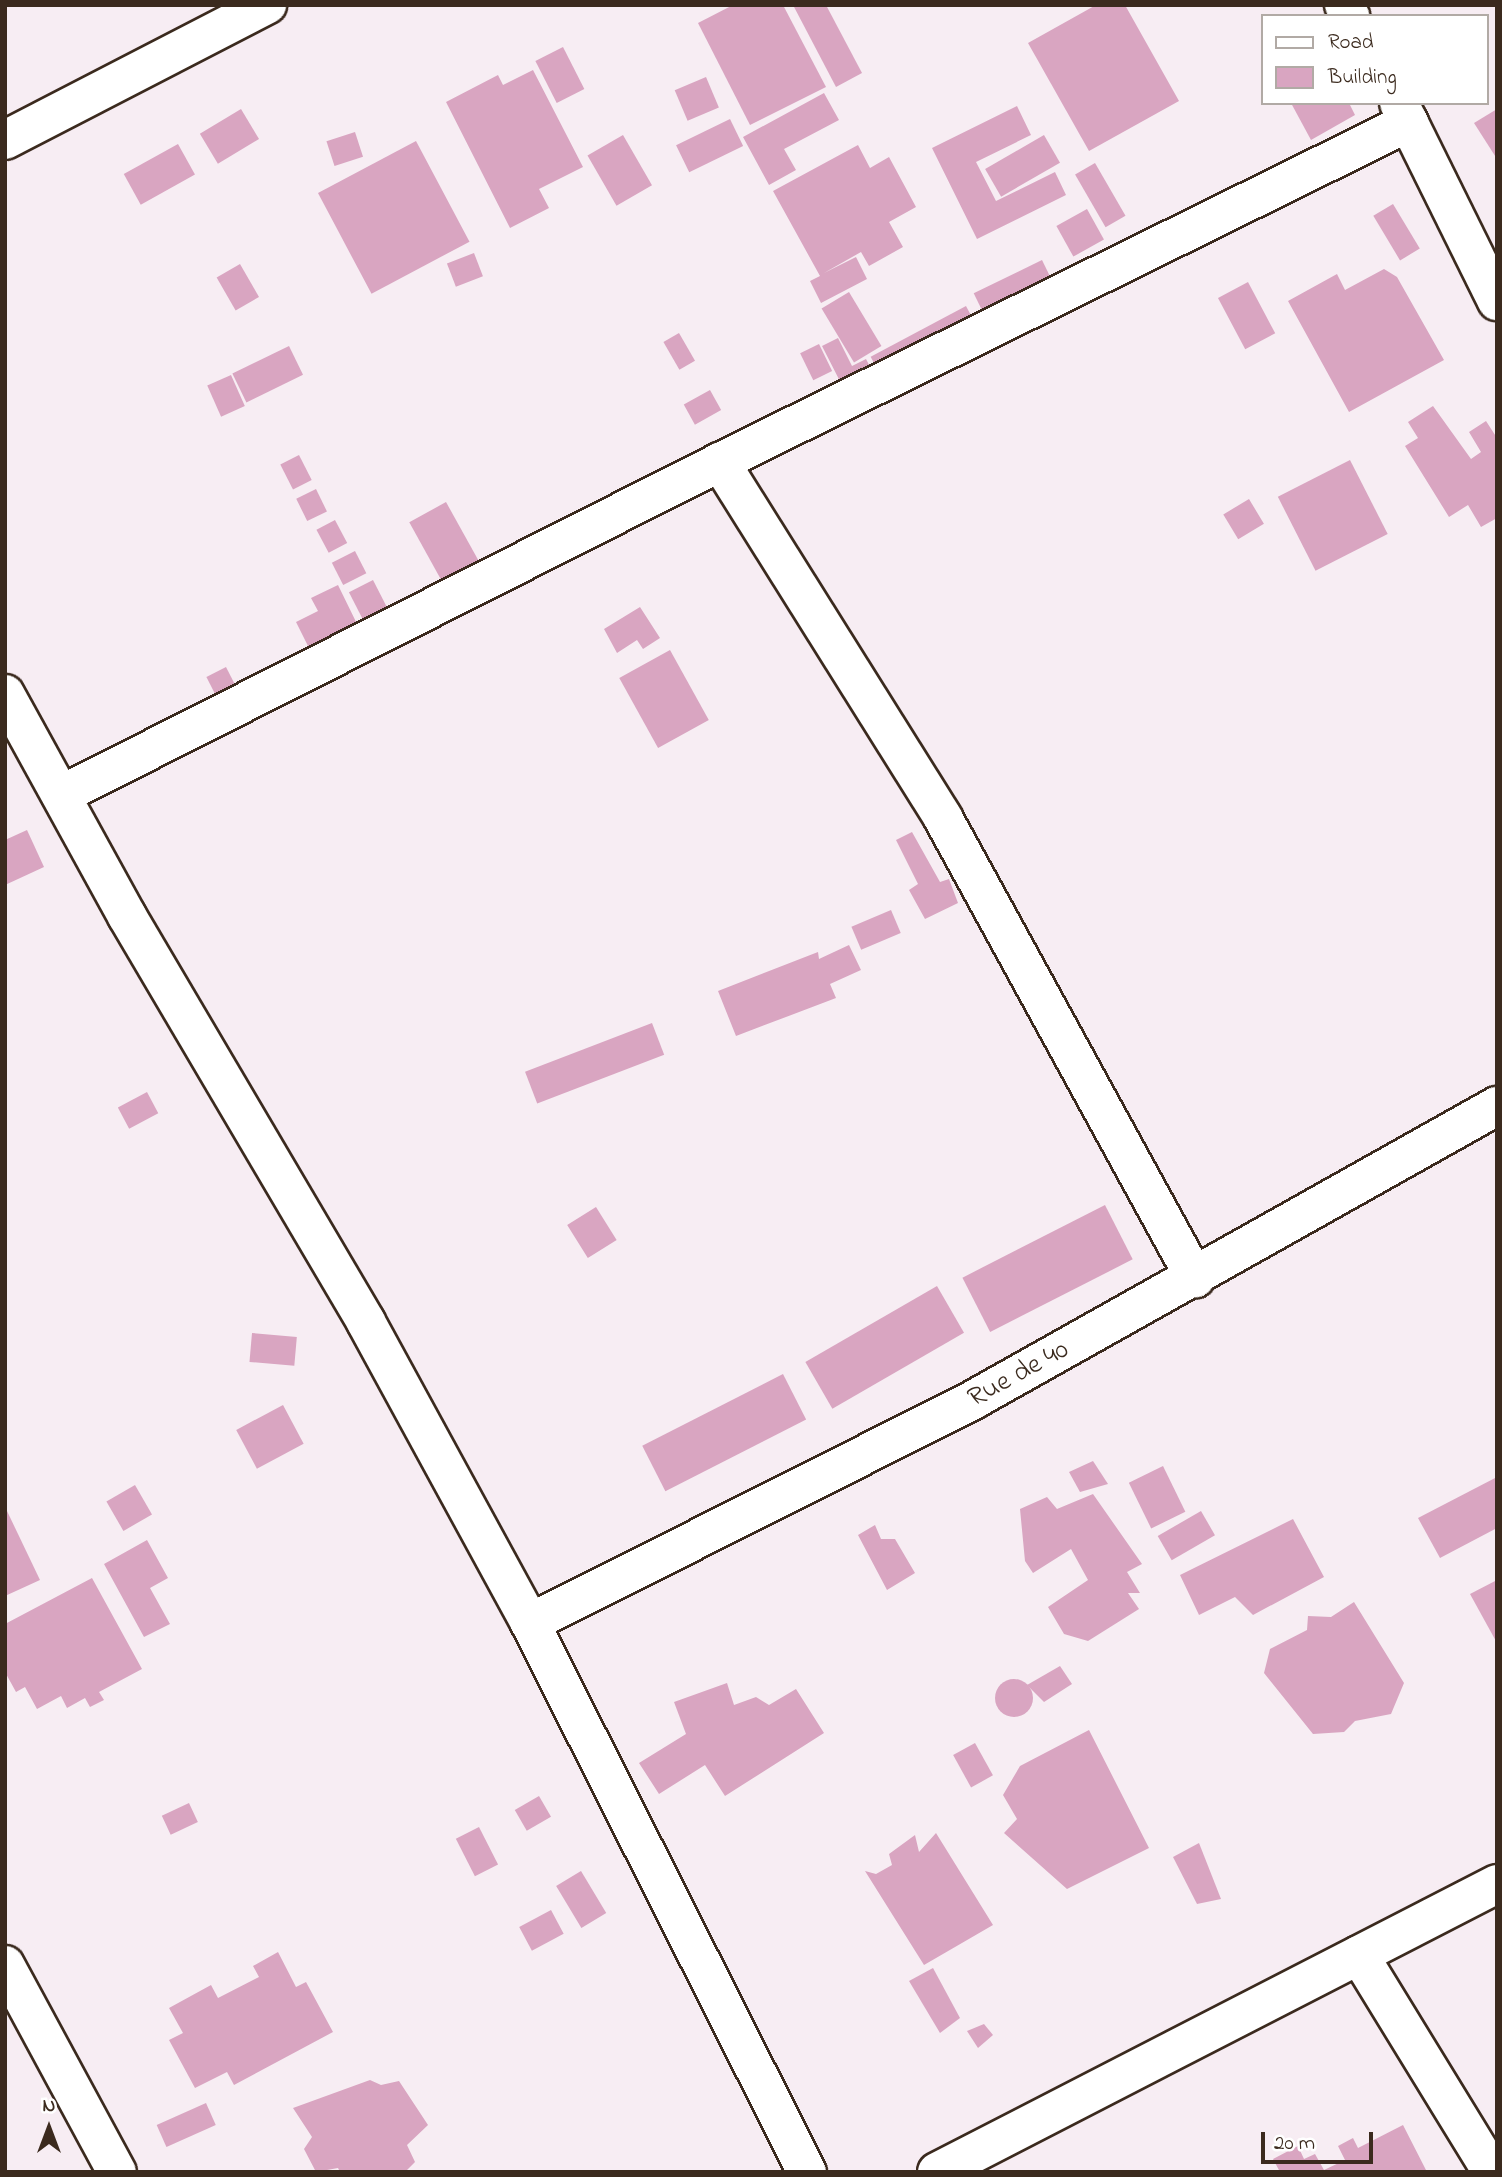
<!DOCTYPE html>
<style>
body{margin:0}
#map{position:relative;width:1502px;height:2177px;overflow:hidden;background:#f7edf3;font-family:"Indie Flower",sans-serif}
div>[style]{position:absolute}
[style*='--x']{left:calc(var(--x)*1px);top:calc(var(--y)*1px);width:calc(var(--w)*1px);rotate:calc(var(--a)*1deg)}
.building>*{inset:0;background:#d9a5c1;transform-origin:0 0}
.round{border-radius:50%}
.roads{filter:drop-shadow(2px 0 #3b2a1e) drop-shadow(-2px 0 #3b2a1e) drop-shadow(0 2px #3b2a1e) drop-shadow(0 -2px #3b2a1e)}
.street>*{height:38px;margin:-19px;padding:0 19px;transform-origin:19px;border-radius:19px;background:#fff}
span{translate:-50% -50%;white-space:nowrap;text-align:center;line-height:1.15;-webkit-text-stroke:6px #fff;paint-order:stroke}
.street-label{font-size:28px;color:#3b2a1e}
.frame{position:absolute;inset:0;border:7px solid #3b2a1e;pointer-events:none}
.legend{position:absolute;left:1261px;top:14px;width:228px;height:91px;box-sizing:border-box;background:#fff;border:2px solid #b1aaa5;margin:0;padding:9px 12px;list-style:none;font-size:21px;color:#3b2a1e}
.legend li{display:flex;align-items:center;gap:14px;height:35px}
.legend b{width:35px;border:2px solid #b1aaa5}
.north{position:absolute;left:14px;top:2093px;width:70px;height:70px;-webkit-text-stroke:5px #fff;paint-order:stroke;rotate:0deg;font-size:19px;font-weight:700;line-height:28px;text-align:center;color:#3b2a1e}
.north::after{content:'';display:block;margin:auto;width:24px;height:32px;background:#3b2a1e;clip-path:polygon(50% 0,100% 100%,50% 72%,0 100%)}
.scale{position:absolute;left:1261px;top:2132px;width:112px;height:32px;box-sizing:border-box;border:4px solid #3b2a1e;border-top:0;padding-left:9px;font-size:21px;line-height:24px;white-space:nowrap;color:#3b2a1e;-webkit-text-stroke:5px #fff;paint-order:stroke}
</style>
<div id="map">
<div class="building">
<i style="clip-path:polygon(733px 5px,783px 5px,826px 87px,750px 125px,698px 23px)"></i>
<i style="clip-path:polygon(793px 5px,826px 5px,862px 73px,836px 87px)"></i>
<i style="clip-path:polygon(1096px 5px,1125px 5px,1179px 101px,1089px 151px,1028px 43px)"></i>
<i style="left:563px;top:47px;width:47px;height:31px;rotate:63deg"></i>
<i style="clip-path:polygon(533px 70px,583px 167px,539px 189px,549px 208px,510px 228px,446px 102px,498px 75px,503px 85px)"></i>
<i style="left:706px;top:77px;width:33px;height:34px;rotate:67deg"></i>
<i style="clip-path:polygon(824px 93px,839px 120px,784px 149px,796px 170px,769px 185px,743px 137px)"></i>
<i style="clip-path:polygon(1291px 103px,1349px 103px,1355px 115px,1311px 140px)"></i>
<i style="clip-path:polygon(1017px 106px,1031px 135px,976px 162px,996px 201px,1055px 172px,1066px 195px,977px 239px,932px 148px)"></i>
<i style="left:241px;top:109px;width:35px;height:48px;rotate:59deg"></i>
<i style="clip-path:polygon(1497px 109px,1497px 159px,1474px 123px)"></i>
<i style="left:730px;top:119px;width:30px;height:60px;rotate:64deg"></i>
<i style="left:355px;top:132px;width:26px;height:30px;rotate:72deg"></i>
<i style="left:623px;top:135px;width:58px;height:41px;rotate:60deg"></i>
<i style="left:1044px;top:135px;width:32px;height:68px;rotate:60deg"></i>
<i style="left:416px;top:141px;width:114px;height:111px;rotate:62deg"></i>
<i style="left:178px;top:144px;width:35px;height:62px;rotate:61deg"></i>
<i style="clip-path:polygon(858px 145px,870px 168px,889px 157px,916px 207px,889px 222px,903px 247px,869px 266px,861px 252px,824px 273px,856px 257px,867px 279px,821px 303px,810px 281px,820px 276px,773px 191px)"></i>
<i style="left:1095px;top:163px;width:61px;height:23px;rotate:60deg"></i>
<i style="left:1393px;top:204px;width:52px;height:23px;rotate:59deg"></i>
<i style="left:1087px;top:209px;width:35px;height:35px;rotate:61deg"></i>
<i style="left:474px;top:253px;width:25px;height:29px;rotate:69deg"></i>
<i style="left:1042px;top:260px;width:32px;height:76px;rotate:64deg"></i>
<i style="left:240px;top:264px;width:38px;height:27px;rotate:60deg"></i>
<i style="clip-path:polygon(1384px 269px,1397px 277px,1444px 360px,1349px 412px,1288px 301px,1337px 274px,1345px 290px)"></i>
<i style="left:1248px;top:282px;width:58px;height:34px;rotate:62deg"></i>
<i style="left:849px;top:292px;width:63px;height:32px;rotate:59deg"></i>
<i style="left:966px;top:306px;width:26px;height:108px;rotate:62deg"></i>
<i style="left:679px;top:333px;width:32px;height:18px;rotate:60deg"></i>
<i style="clip-path:polygon(838px 338px,852px 366px,866px 359px,878px 382px,848px 397px,822px 346px)"></i>
<i style="left:819px;top:344px;width:30px;height:21px;rotate:64deg"></i>
<i style="left:289px;top:346px;width:32px;height:63px;rotate:64deg"></i>
<i style="left:231px;top:375px;width:34px;height:26px;rotate:66deg"></i>
<i style="left:710px;top:390px;width:23px;height:30px;rotate:61deg"></i>
<i style="clip-path:polygon(1433px 406px,1471px 459px,1481px 452px,1469px 432px,1486px 421px,1497px 438px,1497px 518px,1481px 527px,1468px 505px,1449px 517px,1405px 446px,1418px 438px,1408px 422px)"></i>
<i style="left:299px;top:455px;width:28px;height:21px;rotate:63deg"></i>
<i style="left:1350px;top:460px;width:83px;height:81px;rotate:63deg"></i>
<i style="left:316px;top:489px;width:25px;height:22px;rotate:64deg"></i>
<i style="left:1249px;top:499px;width:29px;height:30px;rotate:59deg"></i>
<i style="left:446px;top:502px;width:73px;height:42px;rotate:61deg"></i>
<i style="left:335px;top:520px;width:26px;height:21px;rotate:62deg"></i>
<i style="left:355px;top:551px;width:25px;height:26px;rotate:63deg"></i>
<i style="left:373px;top:580px;width:38px;height:27px;rotate:63deg"></i>
<i style="clip-path:polygon(338px 585px,360px 630px,312px 654px,296px 622px,318px 611px,311px 598px)"></i>
<i style="clip-path:polygon(640px 607px,660px 638px,643px 649px,637px 640px,617px 653px,604px 629px)"></i>
<i style="left:670px;top:650px;width:80px;height:58px;rotate:61deg"></i>
<i style="left:226px;top:667px;width:27px;height:22px;rotate:63deg"></i>
<i style="clip-path:polygon(27px 830px,44px 867px,5px 885px,5px 840px)"></i>
<i style="clip-path:polygon(912px 832px,940px 882px,949px 879px,958px 903px,925px 919px,909px 890px,918px 884px,896px 840px)"></i>
<i style="left:891px;top:910px;width:25px;height:43px;rotate:67deg"></i>
<i style="clip-path:polygon(849px 945px,861px 970px,830px 984px,836px 998px,736px 1036px,718px 991px,818px 952px,819px 959px)"></i>
<i style="left:652px;top:1023px;width:34px;height:136px;rotate:69deg"></i>
<i style="left:147px;top:1092px;width:24px;height:33px;rotate:62deg"></i>
<i style="left:1105px;top:1205px;width:61px;height:160px;rotate:63deg"></i>
<i style="left:596px;top:1207px;width:39px;height:34px;rotate:58deg"></i>
<i style="left:937px;top:1286px;width:54px;height:152px;rotate:60deg"></i>
<i style="left:252px;top:1333px;width:45px;height:29px;rotate:5deg"></i>
<i style="left:783px;top:1374px;width:51px;height:158px;rotate:63deg"></i>
<i style="left:283px;top:1405px;width:44px;height:53px;rotate:62deg"></i>
<i style="clip-path:polygon(1093px 1461px,1108px 1484px,1080px 1492px,1069px 1472px)"></i>
<i style="left:1163px;top:1466px;width:51px;height:38px;rotate:64deg"></i>
<i style="clip-path:polygon(1497px 1477px,1497px 1528px,1440px 1558px,1418px 1518px)"></i>
<i style="left:135px;top:1485px;width:34px;height:33px;rotate:60deg"></i>
<i style="clip-path:polygon(1093px 1494px,1142px 1564px,1127px 1572px,1140px 1593px,1128px 1593px,1139px 1609px,1088px 1641px,1064px 1634px,1048px 1607px,1088px 1580px,1071px 1549px,1033px 1573px,1025px 1561px,1020px 1509px,1047px 1497px,1057px 1509px)"></i>
<i style="clip-path:polygon(7px 1511px,40px 1580px,5px 1596px,5px 1512px)"></i>
<i style="left:1201px;top:1511px;width:28px;height:50px;rotate:60deg"></i>
<i style="clip-path:polygon(1293px 1519px,1324px 1577px,1253px 1615px,1235px 1597px,1199px 1615px,1180px 1575px)"></i>
<i style="clip-path:polygon(875px 1525px,881px 1539px,895px 1539px,915px 1573px,887px 1590px,858px 1535px)"></i>
<i style="clip-path:polygon(147px 1540px,168px 1578px,150px 1588px,170px 1624px,144px 1637px,104px 1564px)"></i>
<i style="clip-path:polygon(92px 1578px,142px 1669px,99px 1692px,104px 1700px,90px 1707px,85px 1698px,67px 1708px,61px 1696px,37px 1709px,25px 1687px,16px 1692px,5px 1672px,5px 1624px)"></i>
<i style="clip-path:polygon(1497px 1580px,1497px 1643px,1470px 1594px)"></i>
<i style="clip-path:polygon(1354px 1602px,1404px 1683px,1391px 1714px,1355px 1721px,1344px 1732px,1313px 1734px,1264px 1673px,1270px 1649px,1307px 1630px,1308px 1616px,1331px 1617px)"></i>
<i style="clip-path:polygon(1060px 1666px,1072px 1684px,1044px 1702px,1027px 1685px)"></i>
<i class="round" style="left:995px;top:1679px;width:38px;height:38px"></i>
<i style="clip-path:polygon(727px 1683px,734px 1705px,756px 1697px,769px 1705px,796px 1689px,824px 1733px,725px 1796px,705px 1765px,659px 1794px,639px 1763px,686px 1734px,674px 1702px)"></i>
<i style="clip-path:polygon(1089px 1730px,1149px 1848px,1067px 1889px,1004px 1833px,1017px 1819px,1003px 1795px,1020px 1766px)"></i>
<i style="left:975px;top:1743px;width:37px;height:25px;rotate:61deg"></i>
<i style="left:539px;top:1796px;width:24px;height:28px;rotate:60deg"></i>
<i style="left:189px;top:1803px;width:21px;height:30px;rotate:65deg"></i>
<i style="left:479px;top:1827px;width:42px;height:26px;rotate:63deg"></i>
<i style="clip-path:polygon(936px 1833px,993px 1925px,924px 1965px,865px 1871px,876px 1874px,892px 1865px,889px 1854px,915px 1835px,919px 1852px)"></i>
<i style="clip-path:polygon(1199px 1843px,1221px 1899px,1197px 1904px,1173px 1857px)"></i>
<i style="left:581px;top:1871px;width:49px;height:29px;rotate:59deg"></i>
<i style="left:551px;top:1910px;width:27px;height:36px;rotate:62deg"></i>
<i style="clip-path:polygon(278px 1952px,296px 1987px,306px 1982px,333px 2032px,234px 2085px,227px 2072px,195px 2088px,169px 2040px,183px 2033px,169px 2008px,211px 1985px,218px 1998px,259px 1977px,253px 1966px)"></i>
<i style="clip-path:polygon(933px 1968px,960px 2018px,940px 2033px,909px 1981px)"></i>
<i style="clip-path:polygon(984px 2024px,993px 2035px,978px 2048px,967px 2031px)"></i>
<i style="clip-path:polygon(370px 2080px,381px 2085px,399px 2081px,428px 2125px,407px 2145px,415px 2162px,405px 2172px,340px 2172px,338px 2168px,316px 2172px,304px 2149px,312px 2137px,293px 2108px)"></i>
<i style="left:206px;top:2103px;width:24px;height:54px;rotate:66deg"></i>
<i style="clip-path:polygon(1403px 2125px,1427px 2172px,1280px 2172px,1273px 2159px,1298px 2146px,1304px 2159px,1315px 2154px,1324px 2170px,1345px 2160px,1338px 2146px,1353px 2138px,1358px 2148px)"></i>
</div>
<div class="roads">
<div class="street">
<i style="--x:1344;--y:5;--w:13;--a:61"></i>
<i style="--x:1399;--y:103;--w:221;--a:63.7"></i>
<i style="--x:5;--y:140;--w:295;--a:-27.3"></i>
<i style="--x:720;--y:462;--w:420;--a:57.9"></i>
<i style="--x:943;--y:818;--w:525;--a:61.28"></i>
<i style="--x:5;--y:694;--w:253;--a:61.2"></i>
<i style="--x:127;--y:916;--w:471;--a:59.5"></i>
<i style="--x:366;--y:1322;--w:343;--a:61.4"></i>
<i style="--x:530;--y:1623;--w:615;--a:63.23"></i>
<i style="--x:61;--y:795;--w:738;--a:-26.81"></i>
<i style="--x:720;--y:462;--w:768;--a:-26.26"></i>
<i style="--x:530;--y:1623;--w:496;--a:-26.7"></i>
<i style="--x:973;--y:1400;--w:601;--a:-29.3"></i>
<i style="--x:1359;--y:1955;--w:255;--a:58.5"></i>
<i style="--x:5;--y:1965;--w:235;--a:61.6"></i>
<i style="--x:937;--y:2172;--w:630;--a:-27.22"></i>
</div>
</div>
<div class="street-label">
<span style="left:1019px;top:1375px;rotate:-29deg">Rue de 40</span>
</div>
<div class="frame"></div>
<ul class="legend">
<li><b style="height:9px;background:#fff"></b>Road</li>
<li><b style="height:19px;background:#d9a5c1"></b>Building</li>
</ul>
<div class="north">N</div>
<div class="scale">20 m</div>
</div>
